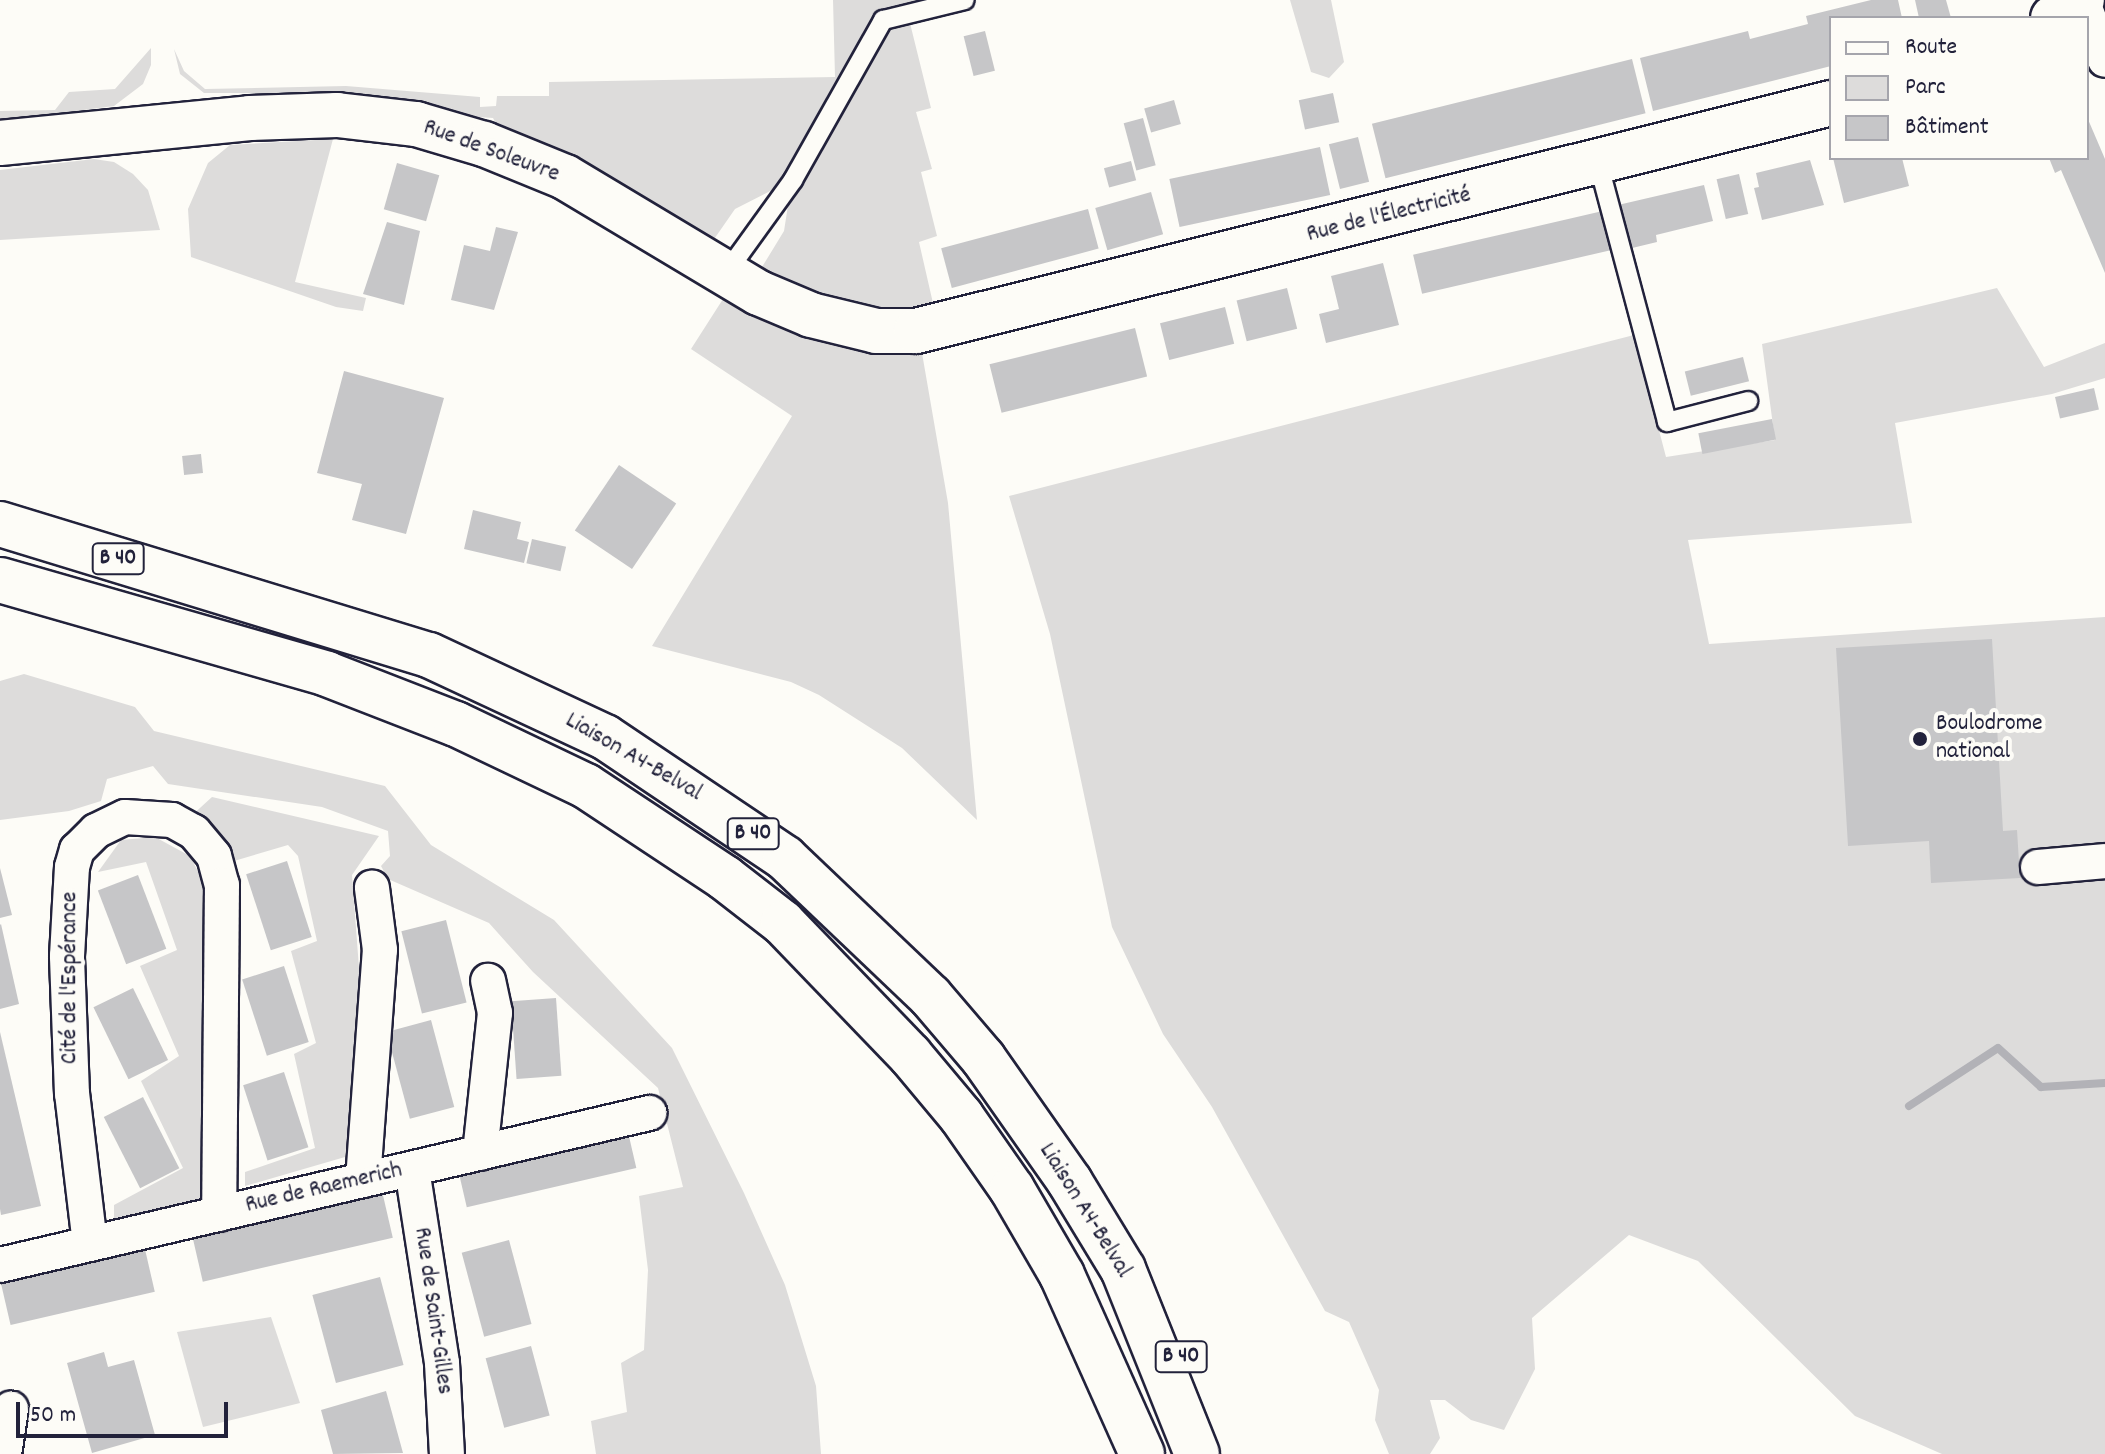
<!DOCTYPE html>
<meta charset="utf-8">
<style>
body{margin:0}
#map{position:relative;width:2105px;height:1454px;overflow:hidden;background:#fdfcf7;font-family:Dekko,sans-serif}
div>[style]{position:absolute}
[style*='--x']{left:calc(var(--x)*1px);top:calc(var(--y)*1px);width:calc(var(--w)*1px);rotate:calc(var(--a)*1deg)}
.green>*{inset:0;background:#dddcdb}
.stream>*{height:8px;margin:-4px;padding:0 4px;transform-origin:4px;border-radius:4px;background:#b2b2b7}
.building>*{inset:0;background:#c6c6c8;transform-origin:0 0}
.roads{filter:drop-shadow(2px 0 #22223b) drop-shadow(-2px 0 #22223b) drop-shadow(0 2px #22223b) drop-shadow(0 -2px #22223b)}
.lane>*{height:18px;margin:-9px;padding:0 9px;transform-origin:9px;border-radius:9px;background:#fdfcf7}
.street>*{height:34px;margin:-17px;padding:0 17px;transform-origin:17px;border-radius:17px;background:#fdfcf7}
.secondary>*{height:44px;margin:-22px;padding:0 22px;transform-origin:22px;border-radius:22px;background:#fdfcf7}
.highway>*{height:44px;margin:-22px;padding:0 22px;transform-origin:22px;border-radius:22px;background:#fdfcf7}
.dots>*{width:22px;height:22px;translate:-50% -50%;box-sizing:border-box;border:4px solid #fdfcf7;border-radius:50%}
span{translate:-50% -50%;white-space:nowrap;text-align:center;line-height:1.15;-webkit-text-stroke:8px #fdfcf7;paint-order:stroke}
.shield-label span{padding:2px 6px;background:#fdfcf7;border:2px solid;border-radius:6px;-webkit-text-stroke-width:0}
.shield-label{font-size:22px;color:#22223b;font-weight:700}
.street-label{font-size:24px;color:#22223b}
.poi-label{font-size:24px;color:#22223b}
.left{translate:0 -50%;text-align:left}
.legend{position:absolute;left:1829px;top:16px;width:260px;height:144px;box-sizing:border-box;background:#fdfcf7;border:2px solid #a5a5ac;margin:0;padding:10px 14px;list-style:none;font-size:24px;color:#22223b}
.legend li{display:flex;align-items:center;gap:16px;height:40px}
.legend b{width:40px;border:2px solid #a5a5ac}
.scale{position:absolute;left:16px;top:1402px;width:212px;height:36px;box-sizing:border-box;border:4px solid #22223b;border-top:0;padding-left:10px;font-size:24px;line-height:28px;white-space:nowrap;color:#22223b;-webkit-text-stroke:6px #fdfcf7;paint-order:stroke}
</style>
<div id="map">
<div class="green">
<i style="clip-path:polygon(833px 0,965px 0,907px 11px,931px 108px,916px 112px,932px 169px,921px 172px,937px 236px,919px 242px,935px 312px,879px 314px,814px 299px,759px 272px,784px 231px,792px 180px,735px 209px,710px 245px,500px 131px,493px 118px,257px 102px,255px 93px,204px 93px,180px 74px,174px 49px,184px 71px,205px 89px,346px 86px,480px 97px,480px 107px,496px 106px,497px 96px,549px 96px,549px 82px,835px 77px)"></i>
<i style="clip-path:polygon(1290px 0,1331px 0,1344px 62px,1329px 78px,1311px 72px)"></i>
<i style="clip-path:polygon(151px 48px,151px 65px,143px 84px,114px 106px,0 121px,0 111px,55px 110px,69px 92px,115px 89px)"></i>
<i style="clip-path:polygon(333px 139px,295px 282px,366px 298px,363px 311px,336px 307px,191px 257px,188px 209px,208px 163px,230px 145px)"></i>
<i style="clip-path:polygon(94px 159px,114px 162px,133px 174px,148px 190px,160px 230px,0 240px,0 170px)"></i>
<i style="clip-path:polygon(1997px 288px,2044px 367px,2105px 343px,2105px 378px,2052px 394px,1895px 423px,1912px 523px,1688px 540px,1709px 644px,2105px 617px,2105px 1454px,1942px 1454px,1855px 1416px,1698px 1261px,1629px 1235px,1532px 1318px,1535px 1369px,1504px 1430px,1471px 1420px,1445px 1400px,1430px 1400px,1440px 1438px,1430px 1454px,1389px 1454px,1375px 1420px,1379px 1390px,1349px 1322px,1325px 1311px,1212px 1107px,1163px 1034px,1112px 927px,1050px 634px,1009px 496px,1634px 335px,1666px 457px,1775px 440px,1762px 344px)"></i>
<i style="clip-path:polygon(723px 299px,807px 339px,864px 350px,922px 353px,948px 503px,977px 820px,902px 748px,819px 695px,791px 682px,652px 646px,792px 416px,691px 349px)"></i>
<i style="clip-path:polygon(24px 674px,135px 707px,154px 731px,385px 786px,431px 845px,554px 920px,672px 1048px,744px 1193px,785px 1285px,816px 1386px,821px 1454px,596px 1454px,591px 1421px,627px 1412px,621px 1363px,644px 1350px,648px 1270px,639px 1196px,683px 1187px,658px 1088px,533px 972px,489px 923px,388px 879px,381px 866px,390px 856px,388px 831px,322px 807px,168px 784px,153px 766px,107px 779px,101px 801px,69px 811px,0 820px,0 681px)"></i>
<i style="clip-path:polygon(212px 797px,379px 836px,352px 875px,362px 1008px,345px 1157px,245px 1186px,245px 1172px,315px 1148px,294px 1054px,316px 1043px,291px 951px,317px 941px,298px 856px,288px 845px,234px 861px,189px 818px)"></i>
<i style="clip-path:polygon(155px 837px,190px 856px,211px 897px,201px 1205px,114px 1219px,114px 1205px,183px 1168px,141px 1081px,179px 1056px,140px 966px,177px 950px,146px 862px,98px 872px,121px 840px)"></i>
<i style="clip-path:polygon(271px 1317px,300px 1403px,203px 1427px,177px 1332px)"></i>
</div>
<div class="stream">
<i style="--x:1909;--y:1106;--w:106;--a:-33.1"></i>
<i style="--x:1998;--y:1048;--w:58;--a:42.2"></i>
<i style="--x:2041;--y:1087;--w:64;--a:-3.6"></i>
</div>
<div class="building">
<i style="clip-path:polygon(1871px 0,1898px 0,1902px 18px,1831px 18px,1831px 66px,1653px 111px,1640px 58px,1748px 31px,1750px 39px,1808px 24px,1806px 16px)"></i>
<i style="clip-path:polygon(1915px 0,1946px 0,1951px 18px,1919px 18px)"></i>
<i style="left:985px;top:31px;width:41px;height:22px;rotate:76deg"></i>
<i style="left:1632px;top:59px;width:56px;height:268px;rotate:76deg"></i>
<i style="left:1333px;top:93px;width:30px;height:35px;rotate:78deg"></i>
<i style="left:1174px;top:100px;width:25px;height:31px;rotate:74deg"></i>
<i style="clip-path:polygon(2087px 117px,2105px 159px,2105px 273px,2061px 170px,2055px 173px,2049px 158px,2087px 158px)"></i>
<i style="left:1143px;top:118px;width:49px;height:20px;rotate:75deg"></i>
<i style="left:1358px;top:137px;width:46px;height:30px;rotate:76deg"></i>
<i style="left:1320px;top:147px;width:49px;height:154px;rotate:78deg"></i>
<i style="clip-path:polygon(1833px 158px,1902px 158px,1909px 186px,1844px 203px)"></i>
<i style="clip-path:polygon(1810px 160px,1824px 205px,1762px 220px,1754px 188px,1759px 187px,1756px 173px)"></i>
<i style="left:1131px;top:161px;width:20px;height:28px;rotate:75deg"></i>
<i style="left:397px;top:163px;width:44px;height:48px;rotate:16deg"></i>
<i style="left:1739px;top:174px;width:41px;height:23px;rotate:77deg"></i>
<i style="clip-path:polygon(1704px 185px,1713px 221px,1656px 235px,1657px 242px,1628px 249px,1618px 205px)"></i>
<i style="left:1151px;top:192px;width:44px;height:58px;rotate:74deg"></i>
<i style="left:1088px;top:209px;width:41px;height:152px;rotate:75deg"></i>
<i style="left:1607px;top:210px;width:40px;height:199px;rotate:77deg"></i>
<i style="clip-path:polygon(387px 222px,420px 231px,404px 305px,363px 294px)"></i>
<i style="clip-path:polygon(496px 227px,518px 232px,494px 310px,451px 300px,464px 245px,490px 251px)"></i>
<i style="clip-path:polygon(1383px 263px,1399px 325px,1326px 343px,1319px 314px,1339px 309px,1331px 276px)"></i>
<i style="left:1287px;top:288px;width:42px;height:52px;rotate:76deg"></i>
<i style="left:1225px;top:307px;width:38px;height:67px;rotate:76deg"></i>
<i style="left:1135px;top:328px;width:50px;height:150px;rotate:76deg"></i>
<i style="left:1743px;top:357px;width:25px;height:60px;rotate:76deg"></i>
<i style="clip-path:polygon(344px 371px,444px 398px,406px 534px,352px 520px,362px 484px,317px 473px)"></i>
<i style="left:2094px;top:388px;width:22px;height:40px;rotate:77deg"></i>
<i style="left:1772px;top:419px;width:21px;height:75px;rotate:79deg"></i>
<i style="left:201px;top:454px;width:19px;height:19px;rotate:84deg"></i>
<i style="left:619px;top:465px;width:69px;height:79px;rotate:34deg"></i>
<i style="clip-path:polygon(473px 510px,521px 522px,517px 539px,529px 542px,524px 563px,464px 549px)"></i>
<i style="left:532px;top:539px;width:35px;height:25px;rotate:13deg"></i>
<i style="clip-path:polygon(1992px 639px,2003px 831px,2017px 830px,2020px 878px,1931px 883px,1929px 841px,1848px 846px,1836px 648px)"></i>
<i style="left:287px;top:861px;width:80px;height:43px;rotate:72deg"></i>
<i style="clip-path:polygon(0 868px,12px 915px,0 918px)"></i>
<i style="left:138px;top:875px;width:79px;height:43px;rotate:69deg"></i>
<i style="left:446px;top:920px;width:85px;height:46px;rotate:76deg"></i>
<i style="clip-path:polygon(1px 924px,19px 1004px,0 1009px,0 925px)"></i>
<i style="left:284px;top:966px;width:80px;height:44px;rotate:72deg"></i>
<i style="left:133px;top:988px;width:80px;height:44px;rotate:64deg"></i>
<i style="left:556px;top:998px;width:78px;height:45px;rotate:86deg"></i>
<i style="left:431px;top:1020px;width:90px;height:46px;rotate:75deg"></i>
<i style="clip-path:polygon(0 1032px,41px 1206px,1px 1215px,0 1209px)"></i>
<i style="left:284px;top:1072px;width:79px;height:43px;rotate:72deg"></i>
<i style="left:143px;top:1097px;width:80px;height:44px;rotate:63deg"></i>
<i style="left:628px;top:1132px;width:37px;height:174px;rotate:77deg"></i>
<i style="left:382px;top:1191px;width:48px;height:195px;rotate:77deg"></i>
<i style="left:509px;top:1240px;width:87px;height:49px;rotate:75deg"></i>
<i style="left:144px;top:1245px;width:48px;height:148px;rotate:77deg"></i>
<i style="left:380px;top:1277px;width:91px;height:70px;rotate:75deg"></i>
<i style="left:531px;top:1346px;width:72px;height:47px;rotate:75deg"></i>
<i style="clip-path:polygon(104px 1352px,108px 1367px,134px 1360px,155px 1435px,92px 1453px,67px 1363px)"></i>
<i style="clip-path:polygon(386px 1391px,403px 1453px,333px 1454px,321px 1410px)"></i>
</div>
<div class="roads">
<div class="lane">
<i style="--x:1598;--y:162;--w:269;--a:75.1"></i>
<i style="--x:1667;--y:422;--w:84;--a:-14.5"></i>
<i style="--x:726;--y:273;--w:115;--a:-54.2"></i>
<i style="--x:793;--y:180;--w:184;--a:-60.6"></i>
<i style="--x:883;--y:20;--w:84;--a:-13.7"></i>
</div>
<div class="street">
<i style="--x:2082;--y:0;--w:64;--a:69"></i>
<i style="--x:2038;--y:867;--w:67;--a:-5.1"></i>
<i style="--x:480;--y:1153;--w:141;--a:-83.9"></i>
<i style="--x:495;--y:1013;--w:33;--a:-102"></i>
<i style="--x:412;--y:1169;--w:196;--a:81.2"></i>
<i style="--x:442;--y:1363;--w:91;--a:86.9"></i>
<i style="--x:363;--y:1180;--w:231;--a:-85.8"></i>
<i style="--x:380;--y:950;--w:63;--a:-97.4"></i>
<i style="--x:90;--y:1244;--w:151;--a:-96.8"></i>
<i style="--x:72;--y:1094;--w:138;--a:-92.1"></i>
<i style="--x:67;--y:956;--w:89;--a:-86.8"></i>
<i style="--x:72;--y:867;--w:18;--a:-74"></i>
<i style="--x:77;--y:850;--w:27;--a:-45"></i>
<i style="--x:96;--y:831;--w:32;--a:-26"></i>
<i style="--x:125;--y:817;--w:47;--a:3.7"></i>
<i style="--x:172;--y:820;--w:25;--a:29"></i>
<i style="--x:194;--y:832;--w:31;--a:50"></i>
<i style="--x:214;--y:856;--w:30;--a:75"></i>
<i style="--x:222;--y:885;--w:329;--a:90.5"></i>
<i style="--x:0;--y:1265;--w:667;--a:-13.18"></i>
<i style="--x:4;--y:1454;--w:46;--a:-81.2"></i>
</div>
<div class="secondary">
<i style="--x:2053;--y:18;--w:34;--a:-32"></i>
<i style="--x:0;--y:143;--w:251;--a:-5.7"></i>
<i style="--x:250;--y:118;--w:87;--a:-2"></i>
<i style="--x:337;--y:115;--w:80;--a:6.5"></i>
<i style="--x:416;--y:124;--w:71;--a:16.4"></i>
<i style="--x:484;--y:144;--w:87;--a:22.2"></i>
<i style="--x:565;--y:177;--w:226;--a:30.9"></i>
<i style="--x:759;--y:293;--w:56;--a:22.9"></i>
<i style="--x:811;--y:315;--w:67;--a:13.8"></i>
<i style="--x:876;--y:331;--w:40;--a:0"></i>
<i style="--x:916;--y:331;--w:943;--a:-13.99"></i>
</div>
<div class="highway">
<i style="--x:0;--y:524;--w:449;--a:17"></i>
<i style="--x:429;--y:655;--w:194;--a:25"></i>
<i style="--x:605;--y:737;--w:217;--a:33.9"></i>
<i style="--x:785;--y:858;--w:200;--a:43.6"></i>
<i style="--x:930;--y:996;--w:82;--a:49.5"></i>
<i style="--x:983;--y:1058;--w:151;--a:54.9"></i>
<i style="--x:1070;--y:1182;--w:102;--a:58.7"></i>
<i style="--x:1123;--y:1269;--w:199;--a:68.2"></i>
<i style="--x:0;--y:580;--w:340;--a:16"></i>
<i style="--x:327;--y:674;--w:138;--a:21.2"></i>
<i style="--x:456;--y:724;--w:144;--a:25.5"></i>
<i style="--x:586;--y:786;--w:167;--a:33.5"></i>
<i style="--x:725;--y:878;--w:73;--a:37.8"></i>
<i style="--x:783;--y:923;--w:183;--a:46.1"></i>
<i style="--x:910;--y:1055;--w:80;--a:50.1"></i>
<i style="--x:961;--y:1116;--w:89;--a:55.1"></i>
<i style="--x:1012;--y:1189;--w:99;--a:59.8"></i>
<i style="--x:1062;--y:1275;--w:196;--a:65.9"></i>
</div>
</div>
<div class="dots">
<i style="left:1920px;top:739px;background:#22223b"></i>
</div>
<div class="shield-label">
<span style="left:118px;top:559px">B 40</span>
<span style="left:753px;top:834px">B 40</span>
<span style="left:1181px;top:1357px">B 40</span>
</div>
<div class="street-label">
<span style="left:491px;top:152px;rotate:20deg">Rue de Soleuvre</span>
<span style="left:1389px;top:216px;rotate:-14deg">Rue de l'Électricité</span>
<span style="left:633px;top:758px;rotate:30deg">Liaison A4-Belval</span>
<span style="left:71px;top:978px;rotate:-90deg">Cité de l'Espérance</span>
<span style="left:324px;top:1189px;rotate:-13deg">Rue de Raemerich</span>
<span style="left:1084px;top:1211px;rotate:58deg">Liaison A4-Belval</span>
<span style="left:432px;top:1311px;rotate:82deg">Rue de Saint-Gilles</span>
</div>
<div class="poi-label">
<span class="left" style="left:1936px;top:739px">Boulodrome<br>national</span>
</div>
<ul class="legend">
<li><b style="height:10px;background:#fdfcf7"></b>Route</li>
<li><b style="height:22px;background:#dddcdb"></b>Parc</li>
<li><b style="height:22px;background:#c6c6c8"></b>Bâtiment</li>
</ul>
<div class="scale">50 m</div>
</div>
